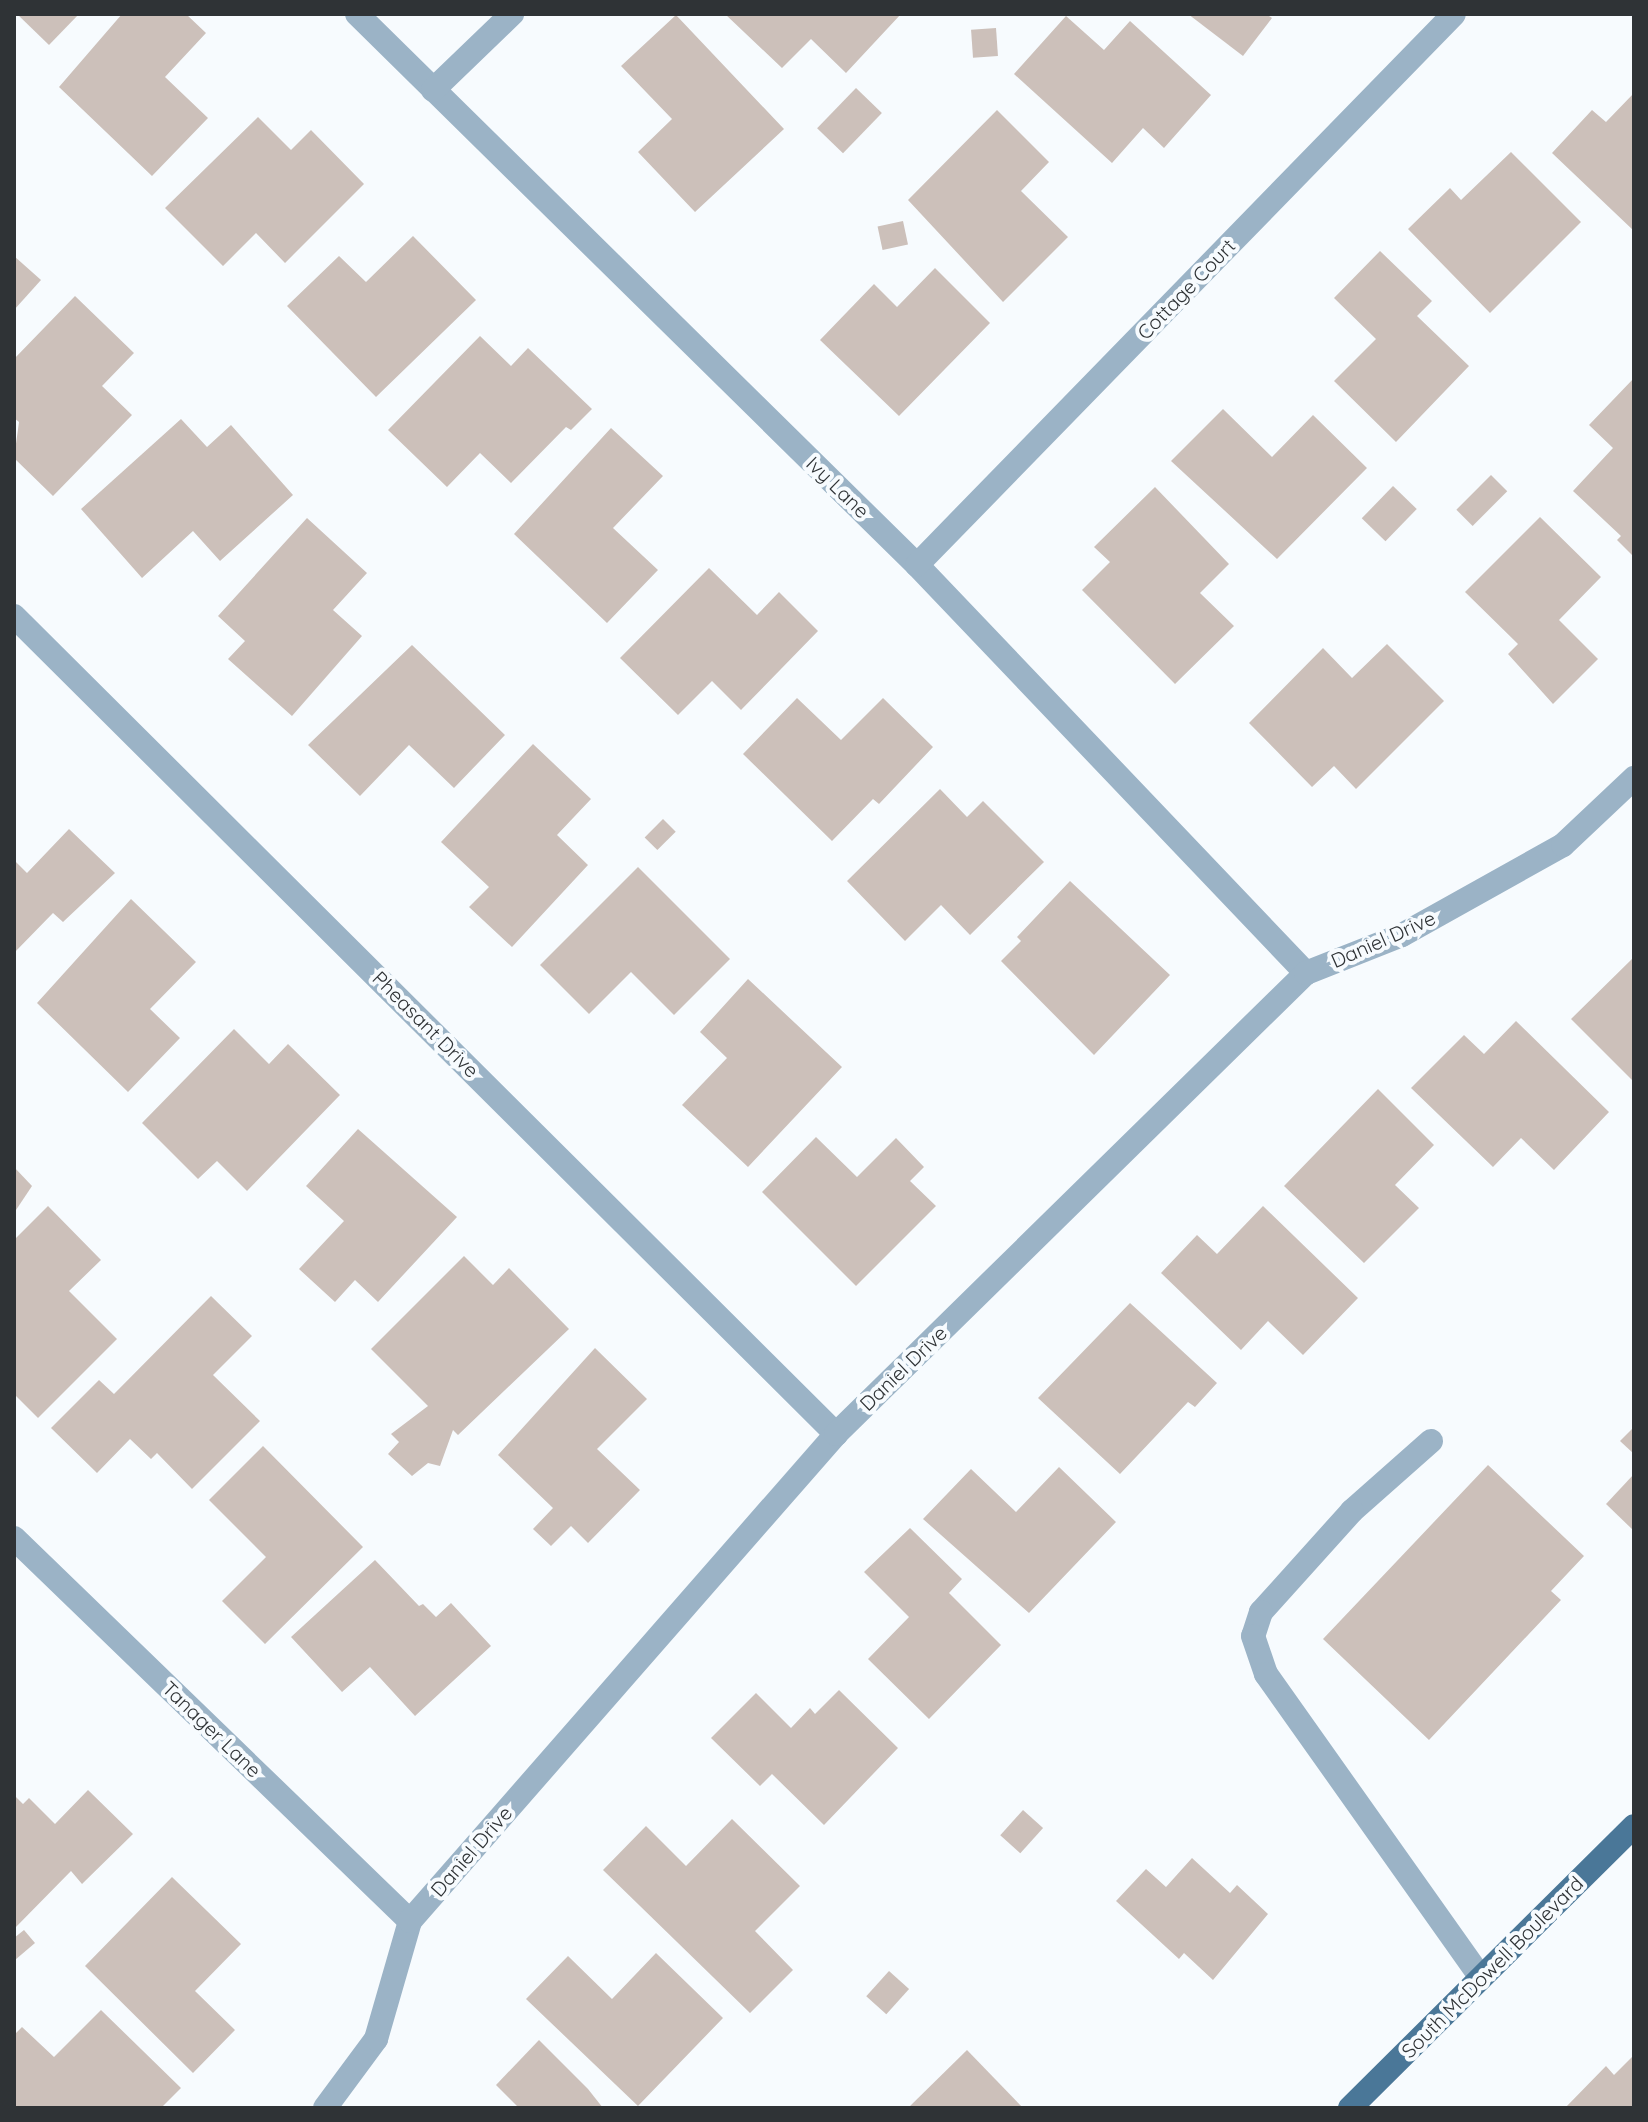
<!DOCTYPE html>
<style>
body{margin:0}
#map{position:relative;width:1648px;height:2122px;overflow:hidden;background:#f7fbfe;font-family:Quicksand,sans-serif}
div>[style]{position:absolute}
[style*='--x']{left:calc(var(--x)*1px);top:calc(var(--y)*1px);width:calc(var(--w)*1px);rotate:calc(var(--a)*1deg)}
.building>*{inset:0;background:#ccc0ba;transform-origin:0 0}
.minor>*{height:24px;margin:-12px;padding:0 12px;transform-origin:12px;border-radius:12px;background:#9bb3c6}
.major>*{height:24px;margin:-12px;padding:0 12px;transform-origin:12px;border-radius:12px;background:#4a7798}
span{translate:-50% -50%;white-space:nowrap;text-align:center;line-height:1.15;-webkit-text-stroke:8px #f7fbfe;paint-order:stroke}
.street-label{font-size:20px;color:#2f3336}
.frame{position:absolute;inset:0;border:16px solid #2f3336;pointer-events:none}
</style>
<div id="map">
<div class="building">
<i style="clip-path:polygon(17px 14px,79px 14px,49px 45px)"></i>
<i style="clip-path:polygon(122px 14px,186px 14px,206px 33px,165px 77px,208px 118px,152px 176px,59px 87px)"></i>
<i style="clip-path:polygon(725px 14px,901px 14px,846px 73px,811px 39px,782px 68px)"></i>
<i style="clip-path:polygon(1188px 14px,1266px 14px,1272px 18px,1243px 56px)"></i>
<i style="clip-path:polygon(676px 15px,784px 129px,695px 212px,638px 152px,672px 119px,621px 66px)"></i>
<i style="clip-path:polygon(1066px 16px,1104px 50px,1130px 21px,1211px 95px,1164px 148px,1143px 128px,1112px 163px,1014px 74px)"></i>
<i style="left:996px;top:28px;width:28px;height:25px;rotate:86deg"></i>
<i style="left:856px;top:88px;width:36px;height:56px;rotate:44deg"></i>
<i style="clip-path:polygon(1634px 93px,1634px 231px,1552px 153px,1592px 110px,1606px 122px)"></i>
<i style="clip-path:polygon(997px 110px,1049px 162px,1021px 191px,1068px 237px,1003px 302px,908px 200px)"></i>
<i style="clip-path:polygon(258px 117px,291px 150px,311px 130px,364px 184px,285px 263px,256px 233px,223px 266px,165px 208px)"></i>
<i style="clip-path:polygon(1511px 152px,1581px 222px,1490px 313px,1408px 229px,1450px 188px,1461px 200px)"></i>
<i style="left:903px;top:221px;width:24px;height:26px;rotate:78deg"></i>
<i style="clip-path:polygon(413px 236px,476px 300px,376px 397px,287px 306px,339px 256px,366px 282px)"></i>
<i style="clip-path:polygon(1380px 251px,1432px 301px,1417px 316px,1469px 366px,1396px 442px,1334px 381px,1376px 339px,1334px 298px)"></i>
<i style="clip-path:polygon(14px 256px,41px 280px,14px 310px)"></i>
<i style="clip-path:polygon(935px 268px,990px 323px,899px 416px,820px 340px,874px 284px,897px 307px)"></i>
<i style="clip-path:polygon(75px 296px,134px 353px,102px 386px,132px 415px,53px 496px,14px 458px,19px 422px,14px 418px,14px 359px)"></i>
<i style="clip-path:polygon(480px 336px,511px 366px,528px 348px,592px 409px,571px 430px,566px 427px,511px 483px,480px 453px,447px 487px,388px 430px)"></i>
<i style="clip-path:polygon(1634px 378px,1634px 557px,1617px 540px,1621px 536px,1573px 491px,1613px 448px,1589px 425px)"></i>
<i style="clip-path:polygon(1223px 409px,1272px 457px,1313px 415px,1367px 468px,1277px 559px,1171px 461px)"></i>
<i style="clip-path:polygon(181px 419px,207px 447px,231px 425px,293px 495px,220px 561px,193px 531px,142px 578px,81px 509px)"></i>
<i style="clip-path:polygon(611px 428px,663px 476px,613px 528px,658px 570px,607px 623px,514px 534px)"></i>
<i style="left:1491px;top:475px;width:23px;height:49px;rotate:45deg"></i>
<i style="left:1393px;top:486px;width:33px;height:45px;rotate:44deg"></i>
<i style="clip-path:polygon(1155px 487px,1229px 564px,1200px 593px,1234px 626px,1175px 684px,1082px 590px,1110px 562px,1094px 547px)"></i>
<i style="clip-path:polygon(1540px 517px,1601px 577px,1559px 620px,1598px 659px,1553px 704px,1508px 654px,1518px 644px,1465px 592px)"></i>
<i style="clip-path:polygon(307px 518px,367px 573px,333px 610px,362px 636px,292px 716px,228px 659px,245px 641px,218px 616px)"></i>
<i style="clip-path:polygon(709px 568px,757px 615px,779px 592px,818px 631px,741px 710px,712px 681px,678px 715px,620px 658px)"></i>
<i style="clip-path:polygon(1387px 644px,1444px 701px,1356px 789px,1334px 766px,1312px 787px,1249px 723px,1323px 648px,1352px 678px)"></i>
<i style="clip-path:polygon(412px 645px,505px 735px,454px 788px,409px 745px,360px 796px,308px 745px)"></i>
<i style="clip-path:polygon(797px 698px,841px 740px,883px 698px,933px 747px,879px 804px,873px 799px,832px 841px,743px 754px)"></i>
<i style="clip-path:polygon(533px 744px,591px 799px,557px 835px,588px 865px,512px 947px,469px 907px,489px 887px,441px 842px)"></i>
<i style="clip-path:polygon(940px 789px,967px 817px,983px 801px,1044px 862px,970px 935px,941px 905px,905px 941px,847px 881px)"></i>
<i style="left:663px;top:819px;width:18px;height:26px;rotate:45deg"></i>
<i style="clip-path:polygon(69px 829px,115px 873px,63px 922px,53px 913px,14px 953px,14px 860px,27px 873px)"></i>
<i style="clip-path:polygon(638px 867px,730px 959px,674px 1015px,631px 972px,589px 1014px,540px 965px)"></i>
<i style="clip-path:polygon(1070px 881px,1170px 975px,1094px 1055px,1001px 961px,1021px 941px,1017px 937px)"></i>
<i style="clip-path:polygon(131px 899px,196px 962px,150px 1009px,180px 1038px,128px 1092px,37px 1003px)"></i>
<i style="clip-path:polygon(1634px 951px,1634px 1082px,1571px 1019px,1633px 958px)"></i>
<i style="clip-path:polygon(748px 979px,842px 1067px,748px 1167px,682px 1105px,727px 1058px,700px 1032px)"></i>
<i style="clip-path:polygon(1516px 1021px,1609px 1112px,1554px 1170px,1521px 1138px,1493px 1167px,1411px 1088px,1464px 1035px,1484px 1054px)"></i>
<i style="clip-path:polygon(234px 1029px,269px 1064px,288px 1044px,340px 1095px,247px 1191px,217px 1161px,198px 1179px,142px 1123px)"></i>
<i style="clip-path:polygon(1378px 1089px,1434px 1145px,1395px 1185px,1419px 1208px,1364px 1263px,1284px 1186px)"></i>
<i style="clip-path:polygon(358px 1129px,457px 1217px,378px 1302px,355px 1280px,335px 1302px,299px 1269px,344px 1221px,306px 1186px)"></i>
<i style="clip-path:polygon(816px 1137px,857px 1177px,896px 1138px,924px 1167px,910px 1181px,936px 1206px,856px 1286px,762px 1192px)"></i>
<i style="clip-path:polygon(14px 1167px,32px 1186px,14px 1213px)"></i>
<i style="clip-path:polygon(48px 1206px,101px 1260px,69px 1291px,117px 1339px,38px 1418px,14px 1394px,14px 1240px)"></i>
<i style="clip-path:polygon(1263px 1206px,1358px 1298px,1303px 1355px,1268px 1321px,1241px 1350px,1161px 1273px,1197px 1235px,1217px 1254px)"></i>
<i style="clip-path:polygon(464px 1256px,493px 1285px,509px 1268px,569px 1329px,458px 1435px,453px 1430px,440px 1466px,428px 1463px,412px 1476px,388px 1454px,399px 1442px,391px 1434px,428px 1406px,371px 1349px)"></i>
<i style="clip-path:polygon(211px 1296px,252px 1336px,213px 1375px,260px 1421px,192px 1489px,157px 1453px,151px 1459px,130px 1439px,97px 1473px,51px 1428px,99px 1380px,114px 1394px)"></i>
<i style="clip-path:polygon(1130px 1303px,1217px 1383px,1195px 1407px,1188px 1402px,1120px 1474px,1038px 1398px)"></i>
<i style="clip-path:polygon(595px 1348px,647px 1399px,597px 1449px,640px 1490px,588px 1543px,571px 1526px,551px 1546px,533px 1529px,553px 1508px,498px 1455px)"></i>
<i style="clip-path:polygon(1634px 1427px,1634px 1454px,1620px 1441px)"></i>
<i style="clip-path:polygon(263px 1446px,363px 1547px,265px 1644px,222px 1601px,266px 1557px,209px 1500px)"></i>
<i style="clip-path:polygon(1488px 1465px,1584px 1556px,1551px 1591px,1561px 1600px,1429px 1740px,1323px 1639px)"></i>
<i style="clip-path:polygon(1059px 1467px,1116px 1522px,1029px 1613px,923px 1519px,971px 1469px,1016px 1512px)"></i>
<i style="clip-path:polygon(1634px 1474px,1634px 1531px,1606px 1504px)"></i>
<i style="clip-path:polygon(910px 1528px,962px 1579px,949px 1593px,1001px 1645px,929px 1719px,868px 1659px,909px 1617px,864px 1572px)"></i>
<i style="clip-path:polygon(375px 1560px,419px 1606px,423px 1604px,436px 1617px,451px 1603px,491px 1646px,415px 1716px,370px 1667px,342px 1692px,291px 1637px)"></i>
<i style="clip-path:polygon(839px 1690px,898px 1748px,824px 1825px,772px 1774px,760px 1786px,711px 1738px,756px 1693px,791px 1728px,810px 1708px,815px 1714px)"></i>
<i style="clip-path:polygon(88px 1790px,133px 1834px,82px 1884px,71px 1871px,14px 1929px,14px 1795px,23px 1804px,29px 1798px,55px 1824px)"></i>
<i style="left:1023px;top:1810px;width:27px;height:34px;rotate:42deg"></i>
<i style="clip-path:polygon(732px 1819px,800px 1886px,755px 1931px,793px 1970px,750px 2013px,603px 1870px,646px 1826px,686px 1866px)"></i>
<i style="clip-path:polygon(1192px 1858px,1230px 1893px,1237px 1885px,1268px 1914px,1213px 1980px,1184px 1953px,1179px 1959px,1116px 1901px,1146px 1869px,1166px 1887px)"></i>
<i style="clip-path:polygon(172px 1877px,241px 1944px,195px 1991px,235px 2030px,193px 2073px,85px 1966px)"></i>
<i style="clip-path:polygon(24px 1930px,35px 1943px,15px 1960px,14px 1938px)"></i>
<i style="clip-path:polygon(656px 1953px,723px 2018px,638px 2106px,526px 1999px,568px 1956px,612px 1999px)"></i>
<i style="left:889px;top:1971px;width:27px;height:34px;rotate:42deg"></i>
<i style="clip-path:polygon(101px 2010px,181px 2088px,161px 2108px,14px 2108px,14px 2035px,22px 2027px,54px 2057px)"></i>
<i style="clip-path:polygon(539px 2040px,588px 2089px,603px 2108px,519px 2108px,496px 2085px)"></i>
<i style="clip-path:polygon(967px 2050px,1023px 2108px,908px 2108px)"></i>
<i style="clip-path:polygon(1634px 2055px,1634px 2108px,1565px 2108px,1606px 2066px,1614px 2075px)"></i>
</div>
<div class="minor">
<i style="--x:357;--y:14;--w:786;--a:44.54"></i>
<i style="--x:917;--y:565;--w:564;--a:46.37"></i>
<i style="--x:433;--y:90;--w:110;--a:-43.9"></i>
<i style="--x:917;--y:565;--w:769;--a:-45.74"></i>
<i style="--x:14;--y:616;--w:1160;--a:44.86"></i>
<i style="--x:1431;--y:1441;--w:106;--a:138.5"></i>
<i style="--x:1352;--y:1511;--w:136;--a:132"></i>
<i style="--x:1261;--y:1612;--w:25;--a:108"></i>
<i style="--x:1253;--y:1636;--w:40;--a:71.1"></i>
<i style="--x:1266;--y:1674;--w:372;--a:54.7"></i>
<i style="--x:14;--y:1538;--w:551;--a:44.04"></i>
<i style="--x:325;--y:2108;--w:86;--a:-53.5"></i>
<i style="--x:376;--y:2039;--w:123;--a:-73.9"></i>
<i style="--x:410;--y:1921;--w:647;--a:-48.82"></i>
<i style="--x:836;--y:1434;--w:658;--a:-44.45"></i>
<i style="--x:1306;--y:973;--w:103;--a:-21.6"></i>
<i style="--x:1402;--y:935;--w:184;--a:-29.2"></i>
<i style="--x:1563;--y:845;--w:98;--a:-43.3"></i>
</div>
<div class="major">
<i style="--x:1350;--y:2108;--w:400;--a:-44.8"></i>
</div>
<div class="street-label">
<span style="left:1186px;top:289px;rotate:-46deg">Cottage Court</span>
<span style="left:838px;top:487px;rotate:44deg">Ivy Lane</span>
<span style="left:1383px;top:939px;rotate:-24deg">Daniel Drive</span>
<span style="left:426px;top:1024px;rotate:45deg">Pheasant Drive</span>
<span style="left:903px;top:1368px;rotate:-44deg">Daniel Drive</span>
<span style="left:212px;top:1729px;rotate:44deg">Tanager Lane</span>
<span style="left:471px;top:1851px;rotate:-49deg">Daniel Drive</span>
<span style="left:1492px;top:1967px;rotate:-45deg">South McDowell Boulevard</span>
</div>
<div class="frame"></div>
</div>
